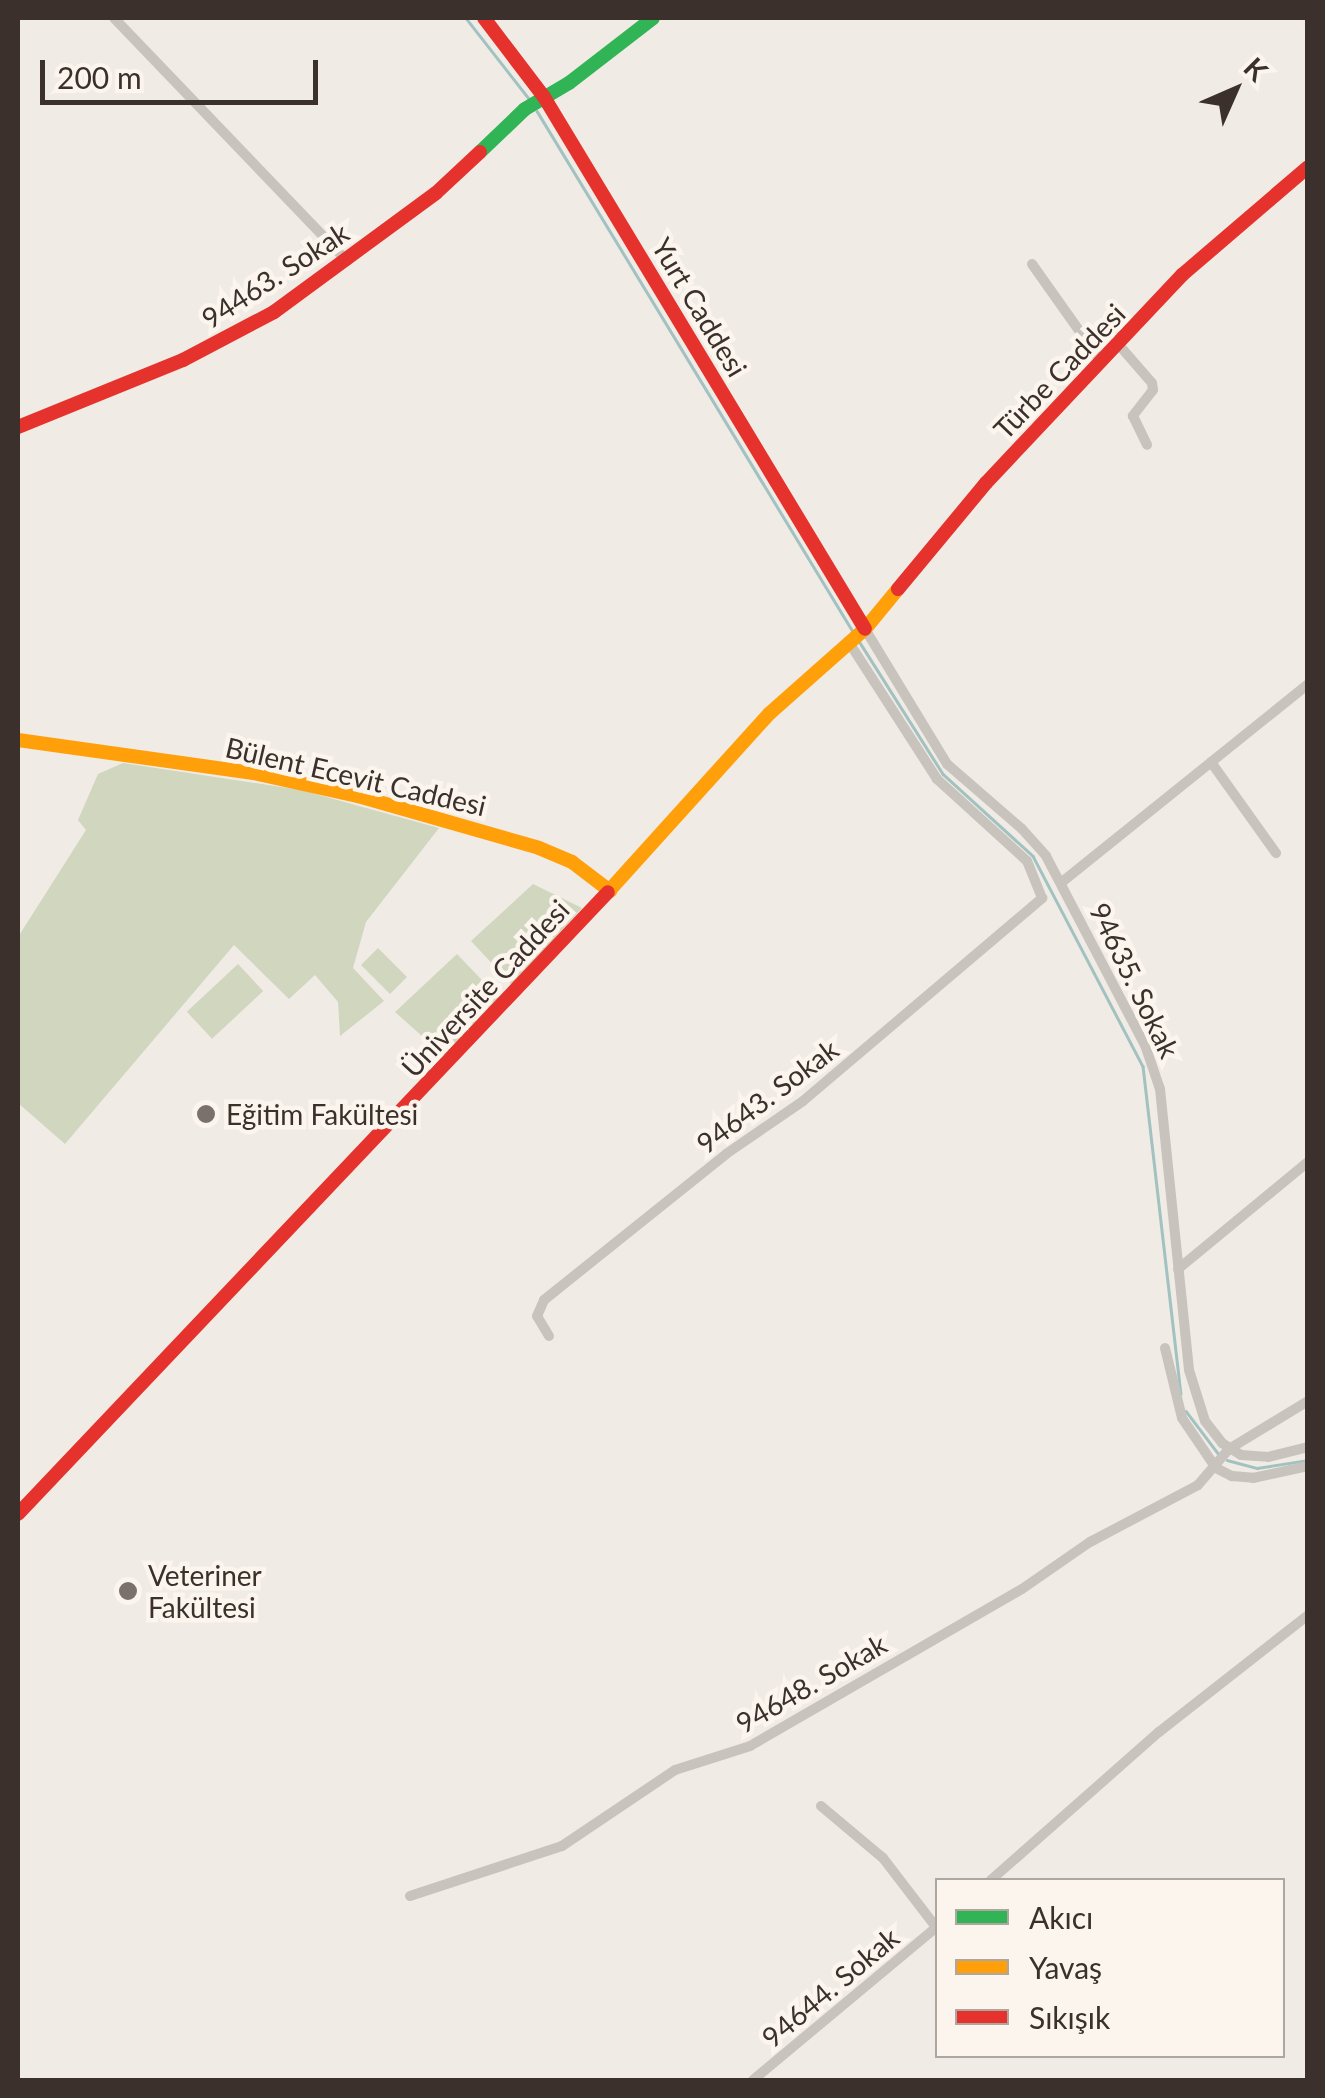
<!DOCTYPE html>
<meta charset="utf-8">
<style>
body{margin:0}
#map{position:relative;width:1325px;height:2098px;overflow:hidden;background:#f0ebe5;font-family:Lato,sans-serif}
div>[style]{position:absolute}
[style*='--x']{left:calc(var(--x)*1px);top:calc(var(--y)*1px);width:calc(var(--w)*1px);rotate:calc(var(--a)*1deg)}
.green>*{inset:0;background:#d1d6bf;transform-origin:0 0}
.stream>*{height:2.5px;margin:-1.25px;padding:0 1.25px;transform-origin:1.25px;border-radius:1.25px;background:#a1c2c1}
.street>*{height:10px;margin:-5px;padding:0 5px;transform-origin:5px;border-radius:5px;background:#c9c3be}
.fast>*{height:14px;margin:-7px;padding:0 7px;transform-origin:7px;border-radius:7px;background:#30b455}
.slow>*{height:14px;margin:-7px;padding:0 7px;transform-origin:7px;border-radius:7px;background:#ff9f0a}
.jam>*{height:14px;margin:-7px;padding:0 7px;transform-origin:7px;border-radius:7px;background:#e5322d}
.dots>*{width:28px;height:28px;translate:-50% -50%;box-sizing:border-box;border:5px solid #fbf5ee;border-radius:50%}
span{translate:-50% -50%;white-space:nowrap;text-align:center;line-height:1.15;-webkit-text-stroke:9px #fbf5ee;paint-order:stroke}
.street-label{font-size:28px;color:#3b302b}
.poi-label{font-size:28px;color:#3b302b}
.left{translate:0 -50%;text-align:left}
.frame{position:absolute;inset:0;border:20px solid #3b302b;pointer-events:none}
.legend{position:absolute;left:935px;top:1878px;width:350px;height:180px;box-sizing:border-box;background:#fbf5ee;border:2px solid #aea6a0;margin:0;padding:12px 18px;list-style:none;font-size:30px;color:#3b302b}
.legend li{display:flex;align-items:center;gap:20px;height:50px}
.legend b{width:50px;border:2px solid #aea6a0}
.north{position:absolute;left:1185px;top:40px;width:100px;height:100px;-webkit-text-stroke:8px #fbf5ee;paint-order:stroke;rotate:45deg;font-size:28px;font-weight:700;line-height:40px;text-align:center;color:#3b302b}
.north::after{content:'';display:block;margin:auto;width:35px;height:45px;background:#3b302b;clip-path:polygon(50% 0,100% 100%,50% 72%,0 100%)}
.scale{position:absolute;left:40px;top:60px;width:278px;height:45px;box-sizing:border-box;border:5px solid #3b302b;border-top:0;padding-left:12px;font-size:30px;line-height:35px;white-space:nowrap;color:#3b302b;-webkit-text-stroke:8px #fbf5ee;paint-order:stroke}
</style>
<div id="map">
<div class="green">
<i style="clip-path:polygon(123px 763px,301px 790px,439px 828px,366px 922px,353px 968px,384px 1001px,340px 1036px,338px 1002px,315px 975px,289px 999px,234px 945px,65px 1144px,18px 1103px,18px 937px,86px 830px,78px 820px,98px 774px)"></i>
<i style="clip-path:polygon(533px 884px,582px 908px,512px 985px,471px 941px)"></i>
<i style="left:378px;top:948px;width:41px;height:24px;rotate:45deg"></i>
<i style="clip-path:polygon(457px 954px,501px 1000px,449px 1060px,395px 1012px)"></i>
<i style="left:238px;top:964px;width:37px;height:70px;rotate:47deg"></i>
</div>
<div class="stream">
<i style="--x:466;--y:18;--w:104;--a:52"></i>
<i style="--x:537;--y:111;--w:607;--a:58.74"></i>
<i style="--x:859;--y:641;--w:157;--a:57.7"></i>
<i style="--x:943;--y:774;--w:122;--a:42.3"></i>
<i style="--x:1033;--y:856;--w:237;--a:62.4"></i>
<i style="--x:1143;--y:1066;--w:330;--a:83.4"></i>
<i style="--x:1186;--y:1411;--w:56;--a:52.9"></i>
<i style="--x:1227;--y:1460;--w:31;--a:15"></i>
<i style="--x:1257;--y:1468;--w:52;--a:-8.9"></i>
</div>
<div class="street">
<i style="--x:114;--y:18;--w:337;--a:46.2"></i>
<i style="--x:1032;--y:264;--w:121;--a:54.7"></i>
<i style="--x:1119;--y:345;--w:50;--a:49"></i>
<i style="--x:1152;--y:383;--w:7;--a:82"></i>
<i style="--x:1153;--y:390;--w:33;--a:128"></i>
<i style="--x:1133;--y:416;--w:32;--a:64"></i>
<i style="--x:865;--y:629;--w:158;--a:58.7"></i>
<i style="--x:947;--y:764;--w:99;--a:40.9"></i>
<i style="--x:1022;--y:829;--w:36;--a:48"></i>
<i style="--x:1046;--y:856;--w:213;--a:62.4"></i>
<i style="--x:1145;--y:1045;--w:46;--a:71.2"></i>
<i style="--x:1160;--y:1089;--w:282;--a:84.1"></i>
<i style="--x:1189;--y:1370;--w:53;--a:72.6"></i>
<i style="--x:1205;--y:1421;--w:28;--a:52"></i>
<i style="--x:1222;--y:1443;--w:22;--a:32"></i>
<i style="--x:1241;--y:1455;--w:27;--a:4"></i>
<i style="--x:1268;--y:1457;--w:41;--a:-14"></i>
<i style="--x:1211;--y:762;--w:112;--a:54.5"></i>
<i style="--x:1062;--y:882;--w:316;--a:-38.8"></i>
<i style="--x:1178;--y:1269;--w:168;--a:-39.5"></i>
<i style="--x:549;--y:1336;--w:23;--a:-121"></i>
<i style="--x:537;--y:1316;--w:17;--a:-66"></i>
<i style="--x:544;--y:1300;--w:233;--a:-38.7"></i>
<i style="--x:726;--y:1154;--w:93;--a:-34.5"></i>
<i style="--x:803;--y:1101;--w:314;--a:-40.3"></i>
<i style="--x:1042;--y:898;--w:40;--a:-112"></i>
<i style="--x:1027;--y:861;--w:122;--a:-137.7"></i>
<i style="--x:937;--y:779;--w:164;--a:-122.8"></i>
<i style="--x:1165;--y:1348;--w:72;--a:76.3"></i>
<i style="--x:1182;--y:1418;--w:60;--a:55.8"></i>
<i style="--x:1216;--y:1468;--w:18;--a:27"></i>
<i style="--x:1232;--y:1476;--w:21;--a:5"></i>
<i style="--x:1253;--y:1478;--w:56;--a:-12.3"></i>
<i style="--x:821;--y:1806;--w:81;--a:40"></i>
<i style="--x:883;--y:1858;--w:87;--a:52.5"></i>
<i style="--x:991;--y:1880;--w:224;--a:-41.4"></i>
<i style="--x:1159;--y:1732;--w:189;--a:-38.1"></i>
<i style="--x:410;--y:1896;--w:160;--a:-18.2"></i>
<i style="--x:562;--y:1846;--w:136;--a:-33.9"></i>
<i style="--x:675;--y:1770;--w:79;--a:-17.7"></i>
<i style="--x:750;--y:1746;--w:314;--a:-30"></i>
<i style="--x:1022;--y:1589;--w:83;--a:-34.7"></i>
<i style="--x:1090;--y:1542;--w:122;--a:-27.8"></i>
<i style="--x:1198;--y:1485;--w:48;--a:-49.3"></i>
<i style="--x:1229;--y:1449;--w:92;--a:-31.3"></i>
<i style="--x:753;--y:2080;--w:241;--a:-39.8"></i>
</div>
<div class="fast">
<i style="--x:480;--y:152;--w:62;--a:-43.7"></i>
<i style="--x:525;--y:109;--w:51;--a:-30.6"></i>
<i style="--x:569;--y:83;--w:106;--a:-37.7"></i>
</div>
<div class="slow">
<i style="--x:18;--y:740;--w:238;--a:8"></i>
<i style="--x:254;--y:773;--w:107;--a:12.5"></i>
<i style="--x:358;--y:796;--w:188;--a:16"></i>
<i style="--x:539;--y:848;--w:36;--a:23"></i>
<i style="--x:572;--y:862;--w:48;--a:37.3"></i>
<i style="--x:608;--y:892;--w:241;--a:-47.9"></i>
<i style="--x:770;--y:713;--w:127;--a:-41.5"></i>
<i style="--x:865;--y:629;--w:52;--a:-50.5"></i>
</div>
<div class="jam">
<i style="--x:484;--y:18;--w:99;--a:52.8"></i>
<i style="--x:544;--y:97;--w:621;--a:58.89"></i>
<i style="--x:18;--y:427;--w:178;--a:-22.1"></i>
<i style="--x:183;--y:360;--w:103;--a:-27.8"></i>
<i style="--x:274;--y:312;--w:201;--a:-36.3"></i>
<i style="--x:436;--y:193;--w:60;--a:-43"></i>
<i style="--x:898;--y:589;--w:138;--a:-50.3"></i>
<i style="--x:986;--y:483;--w:286;--a:-46.7"></i>
<i style="--x:1182;--y:275;--w:166;--a:-40.6"></i>
<i style="--x:18;--y:1514;--w:857;--a:-46.51"></i>
</div>
<div class="dots">
<i style="left:206px;top:1114px;background:#7a716c"></i>
<i style="left:128px;top:1591px;background:#7a716c"></i>
</div>
<div class="street-label">
<span style="left:275px;top:275px;rotate:-33deg">94463. Sokak</span>
<span style="left:700px;top:307px;rotate:59deg">Yurt Caddesi</span>
<span style="left:1059px;top:371px;rotate:-46deg">Türbe Caddesi</span>
<span style="left:356px;top:776px;rotate:13deg">Bülent Ecevit Caddesi</span>
<span style="left:1135px;top:980px;rotate:64deg">94635. Sokak</span>
<span style="left:485px;top:988px;rotate:-47deg">Üniversite Caddesi</span>
<span style="left:767px;top:1096px;rotate:-37deg">94643. Sokak</span>
<span style="left:811px;top:1683px;rotate:-30deg">94648. Sokak</span>
<span style="left:830px;top:1987px;rotate:-40deg">94644. Sokak</span>
</div>
<div class="poi-label">
<span class="left" style="left:226px;top:1114px">Eğitim Fakültesi</span>
<span class="left" style="left:148px;top:1591px">Veteriner<br>Fakültesi</span>
</div>
<div class="frame"></div>
<ul class="legend">
<li><b style="height:12px;background:#30b455"></b>Akıcı</li>
<li><b style="height:12px;background:#ff9f0a"></b>Yavaş</li>
<li><b style="height:12px;background:#e5322d"></b>Sıkışık</li>
</ul>
<div class="north">K</div>
<div class="scale">200 m</div>
</div>
